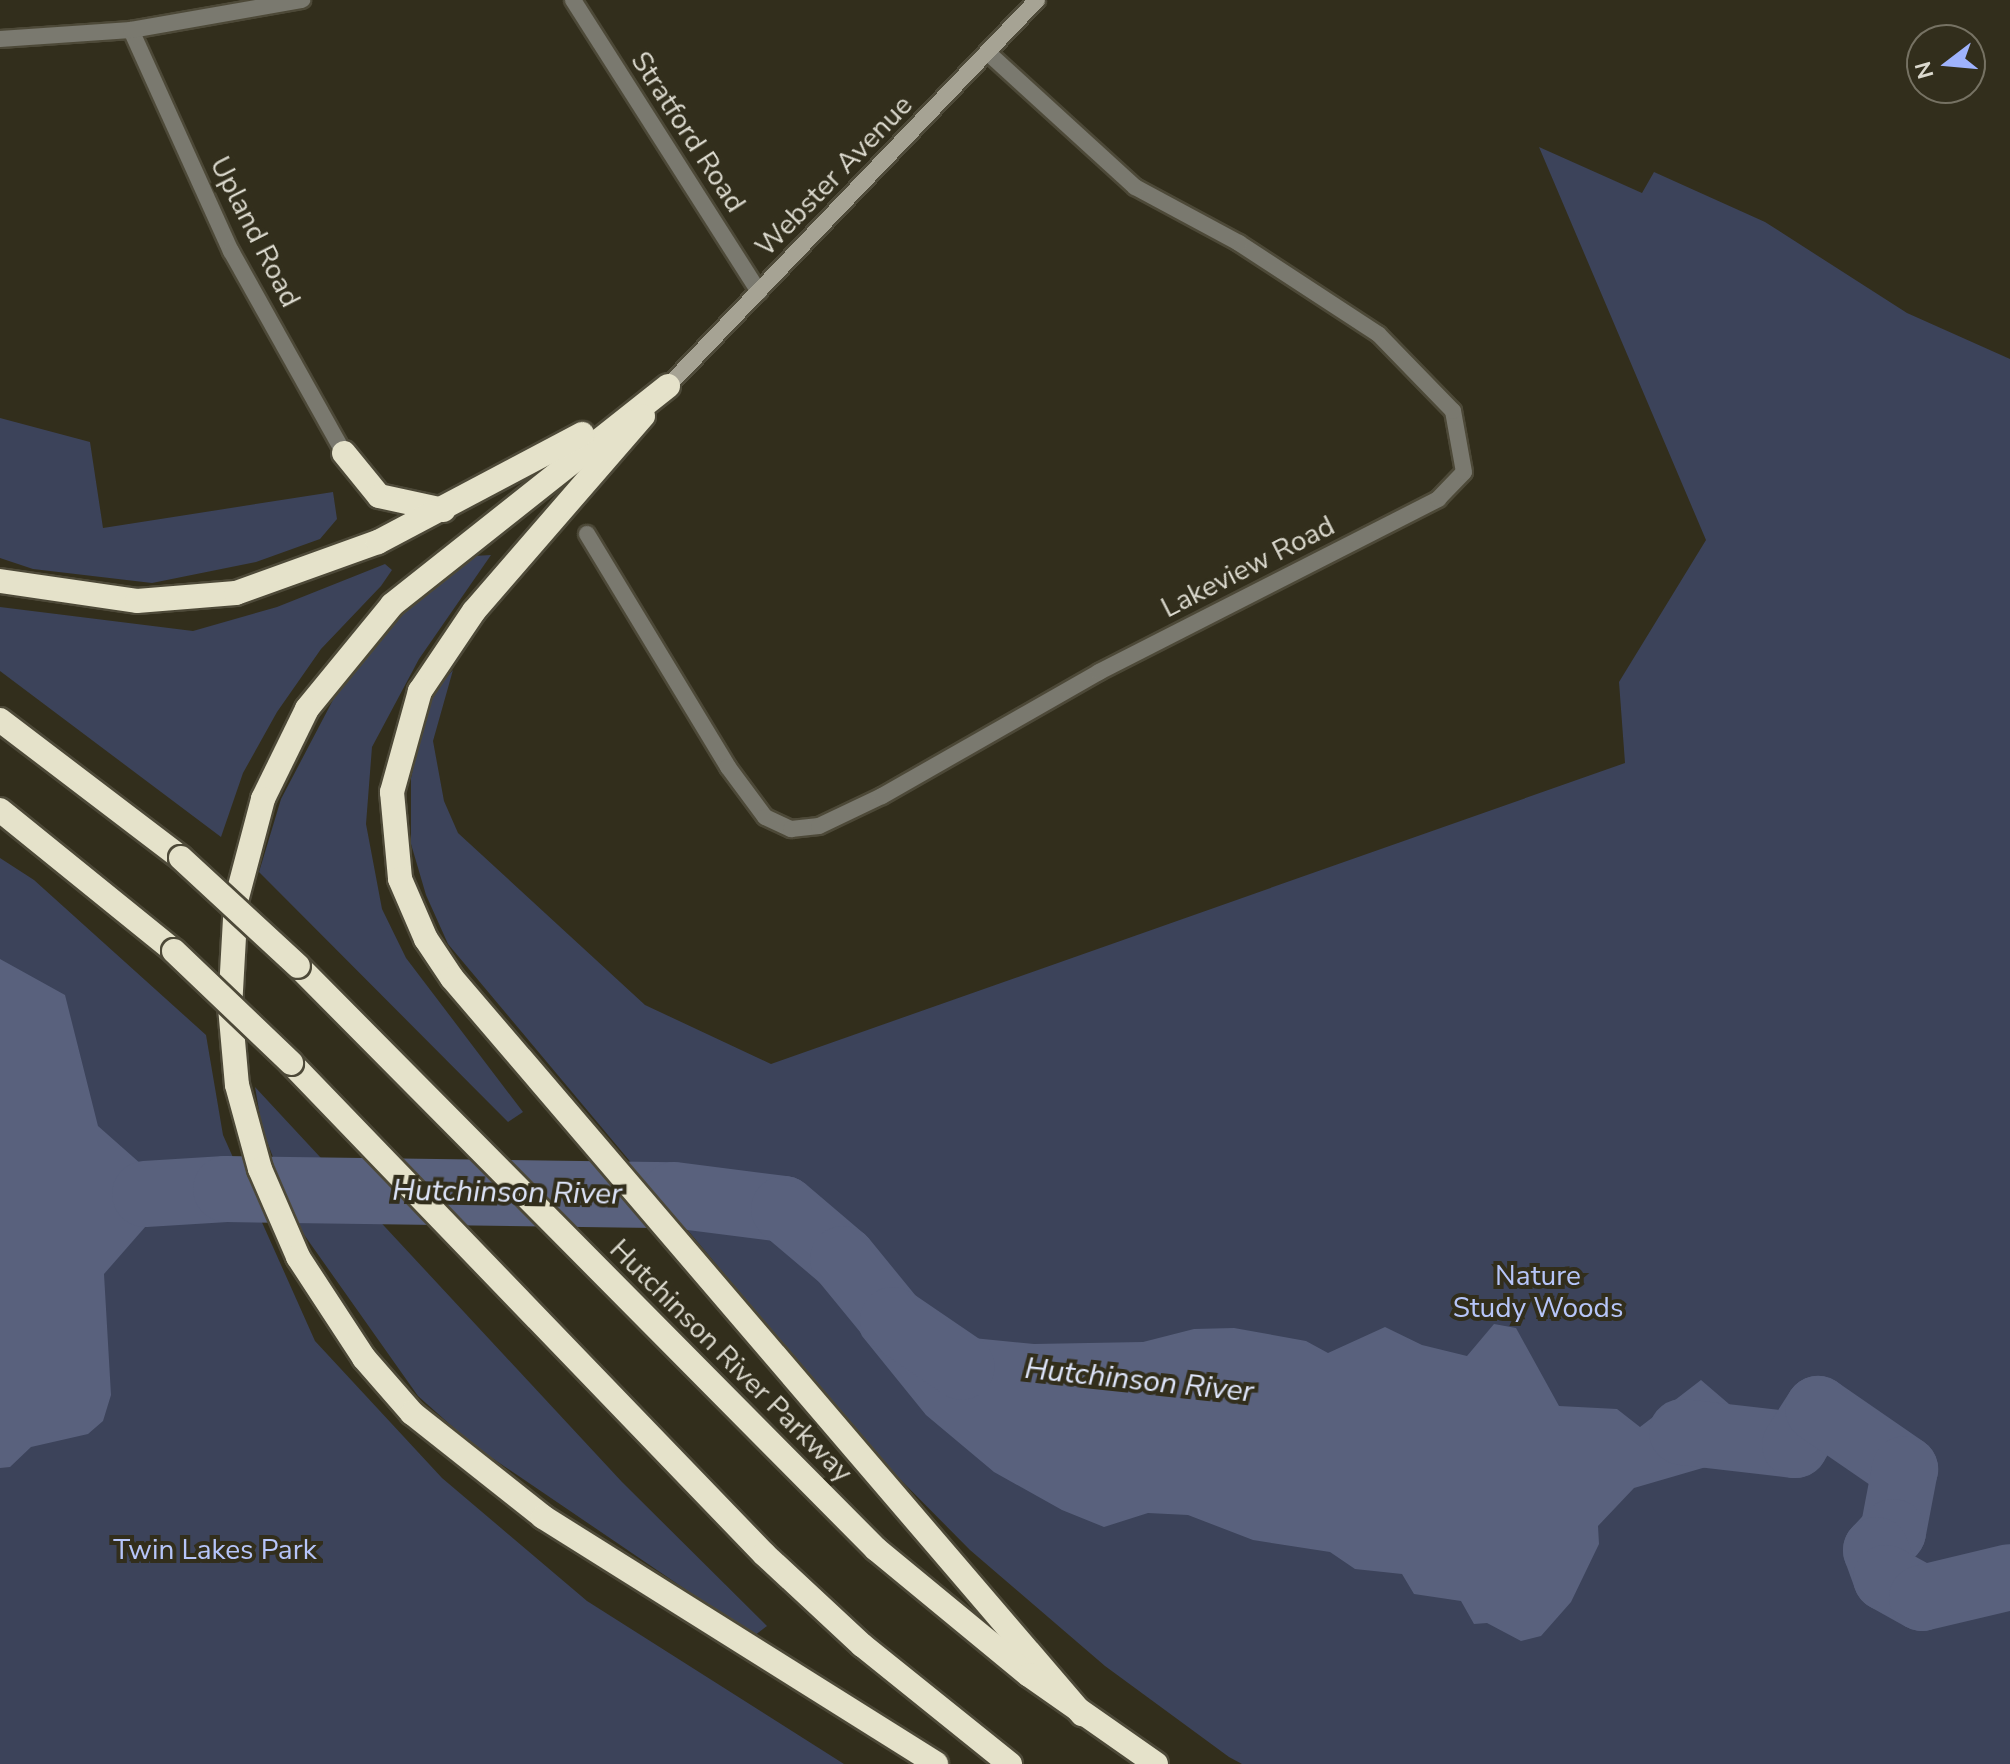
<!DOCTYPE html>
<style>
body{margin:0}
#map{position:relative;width:2010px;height:1764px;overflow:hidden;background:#322e1c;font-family:"Nunito Sans",sans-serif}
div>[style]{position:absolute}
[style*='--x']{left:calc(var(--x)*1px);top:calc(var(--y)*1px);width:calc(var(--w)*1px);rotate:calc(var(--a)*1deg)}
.green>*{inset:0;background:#3c435a}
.water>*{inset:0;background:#59617d}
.river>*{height:66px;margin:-33px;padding:0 33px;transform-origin:33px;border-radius:33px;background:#59617d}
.roads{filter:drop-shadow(2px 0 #4d4938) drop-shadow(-2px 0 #4d4938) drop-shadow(0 2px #4d4938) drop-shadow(0 -2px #4d4938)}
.street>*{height:16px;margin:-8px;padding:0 8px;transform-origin:8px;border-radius:8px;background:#7a796f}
.secondary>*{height:16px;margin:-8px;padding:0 8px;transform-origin:8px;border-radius:8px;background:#a6a394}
.highway>*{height:24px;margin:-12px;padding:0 12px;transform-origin:12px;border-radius:12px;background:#e5e2ca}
.bridges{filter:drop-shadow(2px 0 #4d4938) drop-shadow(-2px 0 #4d4938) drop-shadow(0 2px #4d4938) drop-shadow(0 -2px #4d4938)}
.highway-bridge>*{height:24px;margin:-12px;padding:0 12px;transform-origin:12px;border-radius:12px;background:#e5e2ca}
span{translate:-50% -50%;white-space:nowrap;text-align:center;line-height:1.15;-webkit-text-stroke:8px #322e1c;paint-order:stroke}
.street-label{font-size:28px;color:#dbd9ce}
.park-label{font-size:28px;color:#b6c5f9}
.water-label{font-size:30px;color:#dde4f9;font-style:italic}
.north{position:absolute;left:1906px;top:24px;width:80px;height:80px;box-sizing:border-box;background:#322e1c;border:2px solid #767263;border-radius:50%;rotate:254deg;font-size:22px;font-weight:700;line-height:32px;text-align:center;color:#dbd9ce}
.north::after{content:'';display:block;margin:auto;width:28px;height:36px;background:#9fb3fd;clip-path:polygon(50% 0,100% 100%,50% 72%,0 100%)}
</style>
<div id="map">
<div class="green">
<i style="clip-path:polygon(1539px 147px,1642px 193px,1654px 172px,1765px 222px,1907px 313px,2010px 359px,2010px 1764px,1242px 1764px,1229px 1757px,1105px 1666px,970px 1550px,876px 1455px,448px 944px,426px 895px,411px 844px,411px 778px,429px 697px,453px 670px,433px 741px,444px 801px,458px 833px,645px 1005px,771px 1064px,1625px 763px,1619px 682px,1706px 540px)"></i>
<i style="clip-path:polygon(0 418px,90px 442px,103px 528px,333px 492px,337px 519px,320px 539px,256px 562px,152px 583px,33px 569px,0 558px)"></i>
<i style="clip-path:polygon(491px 555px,419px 659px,372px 747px,366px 824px,382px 909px,406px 958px,523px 1112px,508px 1122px,259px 872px,281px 799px,334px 698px,404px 613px,474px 556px)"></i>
<i style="clip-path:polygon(385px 564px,392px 570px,381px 586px,321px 649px,277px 712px,243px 773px,221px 837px,0 671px,0 607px,193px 631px,277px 607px)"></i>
<i style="clip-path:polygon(0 858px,34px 880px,206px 1035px,223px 1135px,315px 1341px,442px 1478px,587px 1601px,844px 1764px,0 1764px)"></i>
<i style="clip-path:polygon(255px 1087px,622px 1482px,767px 1626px,754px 1636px,473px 1445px,418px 1396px,300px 1229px,262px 1128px)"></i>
</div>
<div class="water">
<i style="clip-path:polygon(0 959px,65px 995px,98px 1126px,141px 1164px,146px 1226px,104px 1274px,111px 1395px,103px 1421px,88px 1434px,31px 1447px,10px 1467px,0 1468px)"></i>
<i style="clip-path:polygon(849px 1307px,909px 1317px,963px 1337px,1034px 1344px,1143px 1342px,1194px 1329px,1234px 1328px,1306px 1341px,1328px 1353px,1385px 1327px,1422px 1345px,1467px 1356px,1494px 1324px,1516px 1328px,1559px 1406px,1617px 1409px,1640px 1427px,1701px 1380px,1771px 1440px,1761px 1451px,1634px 1488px,1598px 1526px,1599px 1544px,1571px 1602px,1541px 1636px,1521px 1641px,1487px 1623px,1474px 1624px,1461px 1601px,1414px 1594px,1402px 1574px,1355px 1569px,1330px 1552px,1253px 1540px,1188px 1515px,1148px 1513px,1104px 1527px,1062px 1510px,994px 1472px,926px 1415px,862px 1336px)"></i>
</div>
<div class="river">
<i style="--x:145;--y:1194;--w:81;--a:-3.5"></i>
<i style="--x:226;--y:1189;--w:448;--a:0.8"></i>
<i style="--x:674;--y:1195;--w:111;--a:7.3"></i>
<i style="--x:784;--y:1209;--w:77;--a:40.3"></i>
<i style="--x:843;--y:1259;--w:79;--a:50.7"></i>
<i style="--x:893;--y:1320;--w:83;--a:34.3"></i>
<i style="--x:1682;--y:1432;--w:114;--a:6.6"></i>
<i style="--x:1795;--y:1445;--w:43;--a:-57.4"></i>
<i style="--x:1818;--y:1409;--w:106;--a:34.6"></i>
<i style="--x:1905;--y:1469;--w:64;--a:100.8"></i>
<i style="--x:1893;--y:1532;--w:25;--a:133"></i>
<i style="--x:1876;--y:1550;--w:30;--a:70"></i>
<i style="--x:1886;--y:1578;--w:41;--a:29.1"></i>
<i style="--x:1922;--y:1598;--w:90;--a:-13.4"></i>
</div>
<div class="roads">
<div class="street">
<i style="--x:573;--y:0;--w:346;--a:57.5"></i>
<i style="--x:131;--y:30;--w:243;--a:65.7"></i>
<i style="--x:231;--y:251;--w:231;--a:60.8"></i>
<i style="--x:0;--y:39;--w:131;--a:-3.9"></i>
<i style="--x:131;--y:30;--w:174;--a:-10"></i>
<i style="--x:587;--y:534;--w:272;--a:58.8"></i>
<i style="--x:728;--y:767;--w:62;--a:53.5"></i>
<i style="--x:765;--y:817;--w:29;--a:25"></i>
<i style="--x:791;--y:829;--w:28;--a:-6"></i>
<i style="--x:819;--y:826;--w:70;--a:-25.5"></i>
<i style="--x:882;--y:796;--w:250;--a:-29.7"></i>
<i style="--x:1099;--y:672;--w:381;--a:-27"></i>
<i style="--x:1438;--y:499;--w:37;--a:-46"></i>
<i style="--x:1464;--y:472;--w:62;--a:-100.2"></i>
<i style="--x:1453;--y:411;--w:107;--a:-134.2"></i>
<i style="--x:1378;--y:334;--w:166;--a:-146.8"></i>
<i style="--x:1239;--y:243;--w:118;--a:-151.7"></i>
<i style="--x:1135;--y:187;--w:200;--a:-137.6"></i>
</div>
<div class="secondary">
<i style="--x:668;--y:386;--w:534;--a:-46.29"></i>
</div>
<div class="highway">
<i style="--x:668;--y:386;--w:352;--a:141.6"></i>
<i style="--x:392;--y:605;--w:134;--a:129.3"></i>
<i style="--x:307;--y:709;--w:100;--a:116.1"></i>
<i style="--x:263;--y:799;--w:106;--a:104.8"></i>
<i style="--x:236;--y:901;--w:106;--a:93.2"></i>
<i style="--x:230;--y:1007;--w:78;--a:84.9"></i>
<i style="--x:237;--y:1085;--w:87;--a:74.7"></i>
<i style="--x:260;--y:1169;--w:96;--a:66.6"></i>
<i style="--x:298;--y:1257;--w:121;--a:56.8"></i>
<i style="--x:364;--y:1358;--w:73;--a:48.9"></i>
<i style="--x:412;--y:1413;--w:167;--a:38.4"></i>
<i style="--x:543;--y:1517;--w:464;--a:32.1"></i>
<i style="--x:643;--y:416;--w:258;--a:130.9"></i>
<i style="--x:474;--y:611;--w:97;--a:124"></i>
<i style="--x:420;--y:691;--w:105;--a:105.5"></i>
<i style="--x:392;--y:792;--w:87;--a:84.7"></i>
<i style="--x:400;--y:879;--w:65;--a:66.6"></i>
<i style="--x:426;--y:939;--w:47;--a:56.3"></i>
<i style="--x:452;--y:978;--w:969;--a:49.44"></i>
<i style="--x:344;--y:453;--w:55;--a:50.9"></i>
<i style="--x:379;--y:496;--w:66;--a:12.2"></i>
<i style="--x:0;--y:581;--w:138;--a:8.3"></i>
<i style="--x:137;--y:601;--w:99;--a:-4.6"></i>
<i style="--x:236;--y:593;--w:151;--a:-19.8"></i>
<i style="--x:378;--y:542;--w:231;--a:-27.9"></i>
<i style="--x:0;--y:720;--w:228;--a:37.3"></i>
<i style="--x:0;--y:810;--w:224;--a:39"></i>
<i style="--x:298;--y:966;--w:821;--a:45.25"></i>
<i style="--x:876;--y:1549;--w:198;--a:39.5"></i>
<i style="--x:1029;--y:1675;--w:155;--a:35"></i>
<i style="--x:291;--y:1063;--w:682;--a:46.07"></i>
<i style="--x:764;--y:1554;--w:134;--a:42.9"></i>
<i style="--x:862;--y:1645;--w:190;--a:38.8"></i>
</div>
</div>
<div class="bridges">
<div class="highway-bridge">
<i style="--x:181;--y:858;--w:159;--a:42.7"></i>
<i style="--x:174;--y:951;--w:162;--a:43.7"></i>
</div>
</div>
<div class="street-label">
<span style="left:688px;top:132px;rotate:57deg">Stratford Road</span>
<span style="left:834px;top:176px;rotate:-46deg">Webster Avenue</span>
<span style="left:255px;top:232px;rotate:63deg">Upland Road</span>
<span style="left:1248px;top:567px;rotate:-27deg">Lakeview Road</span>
<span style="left:731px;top:1361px;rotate:45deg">Hutchinson River Parkway</span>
</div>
<div class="park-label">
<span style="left:1538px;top:1292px">Nature<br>Study Woods</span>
<span style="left:215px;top:1550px">Twin Lakes Park</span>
</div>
<div class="water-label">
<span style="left:507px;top:1193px;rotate:1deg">Hutchinson River</span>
<span style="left:1139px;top:1381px;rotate:6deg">Hutchinson River</span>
</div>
<div class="north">N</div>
</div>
